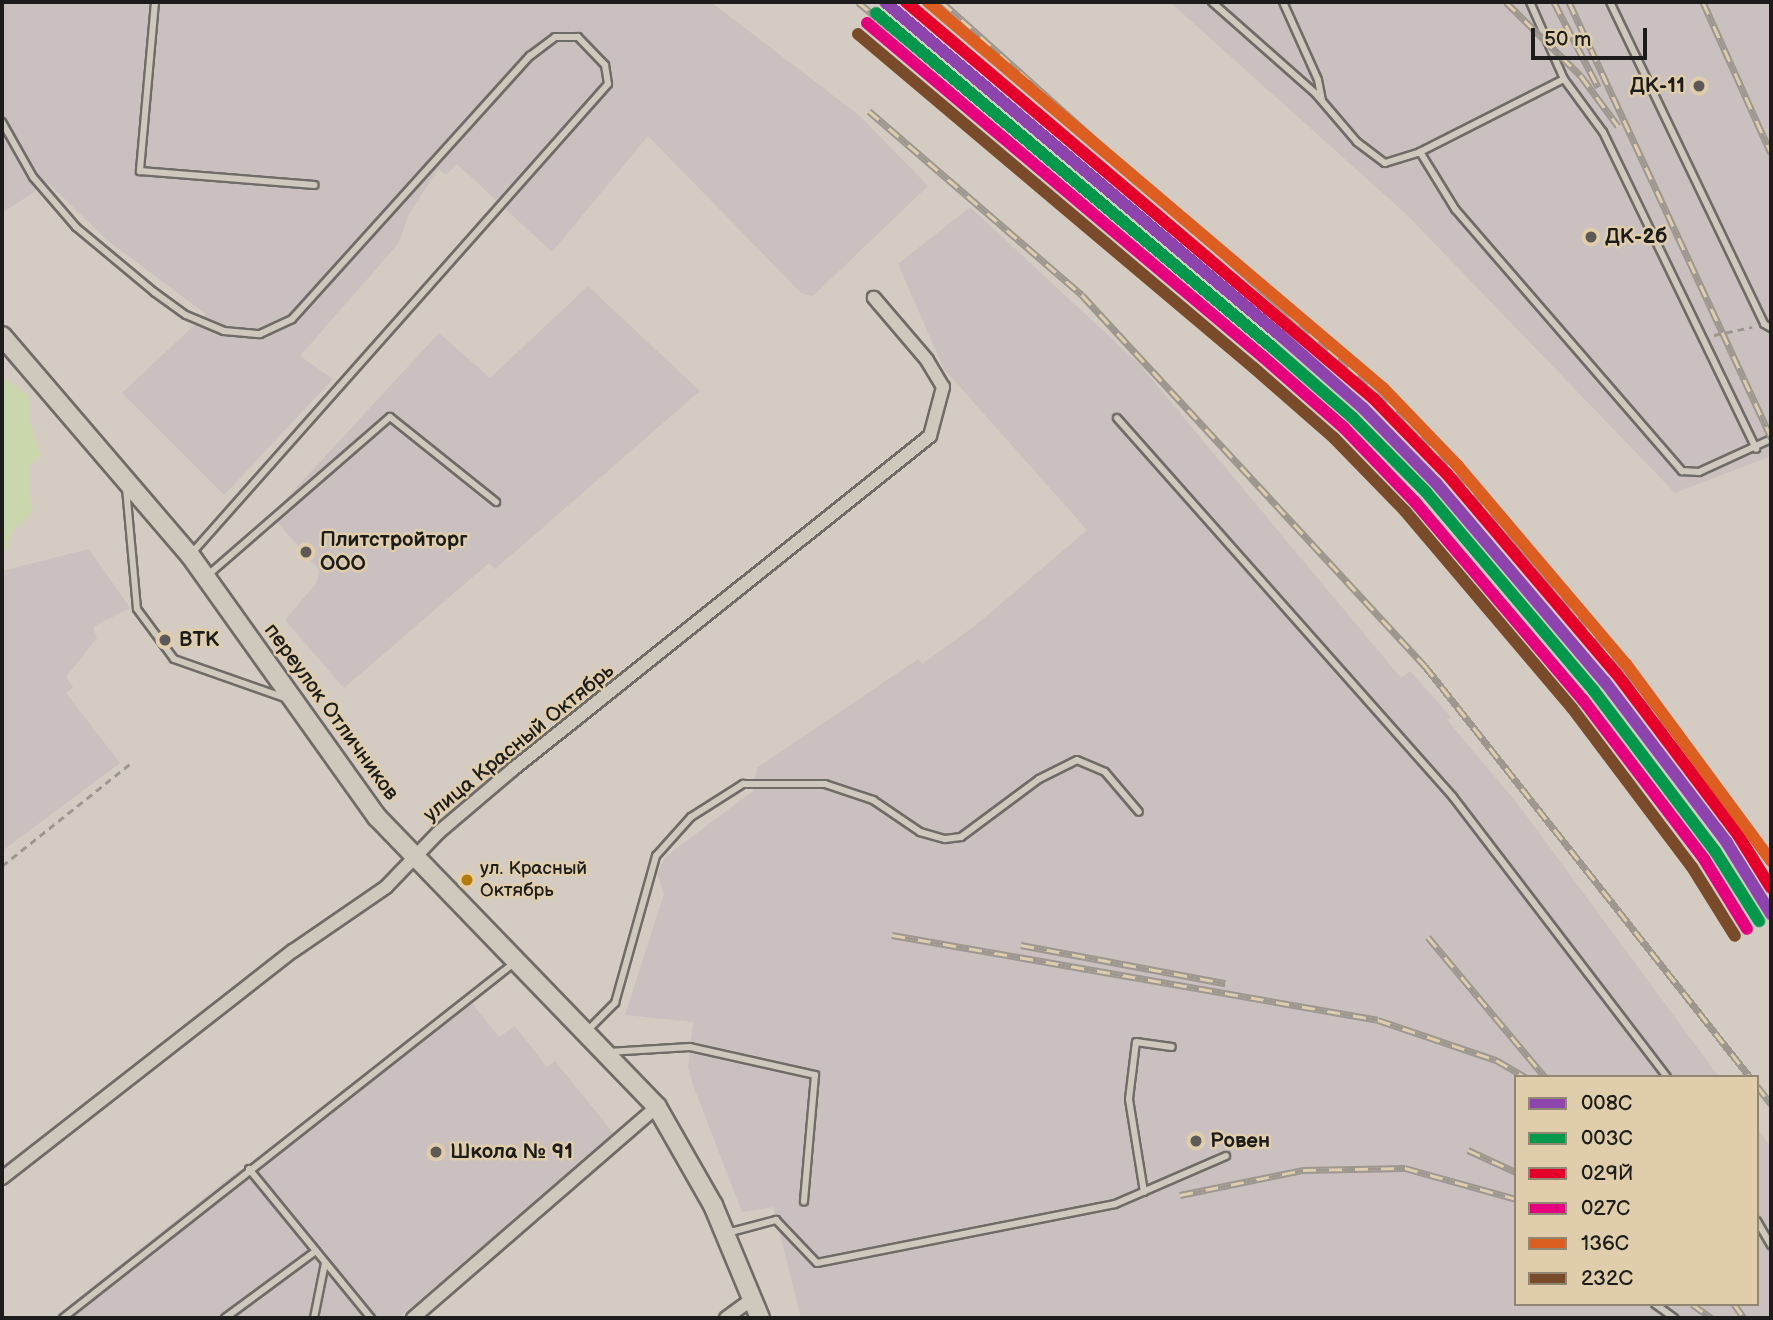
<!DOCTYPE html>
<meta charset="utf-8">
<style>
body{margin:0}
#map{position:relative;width:1773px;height:1320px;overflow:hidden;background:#d4cbc2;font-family:"Balsamiq Sans",sans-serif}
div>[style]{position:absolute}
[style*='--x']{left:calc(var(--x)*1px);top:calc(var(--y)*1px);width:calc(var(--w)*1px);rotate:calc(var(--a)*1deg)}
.built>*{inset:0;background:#cac0bf}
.green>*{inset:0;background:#cad7ac}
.path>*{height:2.5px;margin-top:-1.25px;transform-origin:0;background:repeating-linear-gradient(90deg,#9d978f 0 7px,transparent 0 12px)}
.roads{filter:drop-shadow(2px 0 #6f6b67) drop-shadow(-2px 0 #6f6b67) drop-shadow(0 2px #6f6b67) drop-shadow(0 -2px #6f6b67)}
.lane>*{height:6px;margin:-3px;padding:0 3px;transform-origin:3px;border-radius:3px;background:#cfc8bd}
.street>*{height:12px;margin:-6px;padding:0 6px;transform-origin:6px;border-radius:6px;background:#cfc8bd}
.secondary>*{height:18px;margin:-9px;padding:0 9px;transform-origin:9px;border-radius:9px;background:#cfc8bd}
.rail>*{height:7px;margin-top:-3.5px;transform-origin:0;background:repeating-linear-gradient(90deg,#dfcdab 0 13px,#9d978f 0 26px);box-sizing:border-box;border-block:2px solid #9d978f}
.rail-1>*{height:12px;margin:-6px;padding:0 6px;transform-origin:6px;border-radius:6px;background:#8e44ad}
.rail-2>*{height:12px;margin:-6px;padding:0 6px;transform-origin:6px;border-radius:6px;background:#03984c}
.rail-3>*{height:12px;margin:-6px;padding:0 6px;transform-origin:6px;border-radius:6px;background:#e4002b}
.rail-4>*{height:12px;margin:-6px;padding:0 6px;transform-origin:6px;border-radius:6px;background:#e5007d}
.rail-5>*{height:12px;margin:-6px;padding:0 6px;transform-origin:6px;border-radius:6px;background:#dd5e21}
.rail-6>*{height:12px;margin:-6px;padding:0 6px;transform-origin:6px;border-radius:6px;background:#7a4b2a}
.dots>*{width:19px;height:19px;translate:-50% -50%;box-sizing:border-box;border:4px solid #dfcdab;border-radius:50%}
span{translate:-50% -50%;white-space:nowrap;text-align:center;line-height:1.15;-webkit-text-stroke:5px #dfcdab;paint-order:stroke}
.bus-label{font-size:19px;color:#1c1c1c}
.left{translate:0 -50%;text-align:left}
.poi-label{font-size:21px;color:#1c1c1c;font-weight:700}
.right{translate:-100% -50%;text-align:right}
.street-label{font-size:21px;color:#1c1c1c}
.frame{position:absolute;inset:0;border:4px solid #1c1c1c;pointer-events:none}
.legend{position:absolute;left:1514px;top:1075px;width:245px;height:231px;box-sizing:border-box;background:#dfcdab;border:2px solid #918672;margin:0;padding:9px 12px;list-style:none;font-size:21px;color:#1c1c1c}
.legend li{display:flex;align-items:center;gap:14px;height:35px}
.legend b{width:35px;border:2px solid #918672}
.scale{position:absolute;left:1531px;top:28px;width:116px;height:32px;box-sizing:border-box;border:4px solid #1c1c1c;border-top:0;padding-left:9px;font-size:21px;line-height:24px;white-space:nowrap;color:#1c1c1c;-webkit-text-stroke:5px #dfcdab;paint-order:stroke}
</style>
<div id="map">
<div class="built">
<i style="clip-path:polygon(2px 2px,711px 2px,860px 116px,928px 186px,813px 296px,801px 293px,648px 136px,552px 252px,457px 164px,446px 175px,438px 169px,409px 214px,398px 244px,300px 356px,333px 379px,224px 495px,122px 393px,206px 314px,107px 240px,48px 183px,2px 213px)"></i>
<i style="clip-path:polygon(1170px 2px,1771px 2px,1771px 456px,1675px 493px,1407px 215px)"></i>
<i style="clip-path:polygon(970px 207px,1140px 365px,1401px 678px,1410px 671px,1451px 717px,1447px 720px,1517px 803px,1719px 1077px,1516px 1077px,1516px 1304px,1757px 1304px,1757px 1128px,1771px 1147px,1771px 1318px,801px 1318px,773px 1207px,742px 1212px,693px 1085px,688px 1067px,693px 1022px,625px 1015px,664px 894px,657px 874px,665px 857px,753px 791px,757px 768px,918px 659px,922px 664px,976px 625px,1087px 530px,944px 369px,898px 264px)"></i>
<i style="clip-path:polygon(588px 286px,700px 391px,495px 569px,489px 563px,344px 688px,285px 620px,317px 582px,319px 570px,271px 515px,439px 333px,490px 378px)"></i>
<i style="clip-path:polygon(89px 549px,130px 608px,93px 627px,97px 638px,66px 677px,73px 687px,66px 693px,120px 763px,2px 851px,2px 571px)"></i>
<i style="clip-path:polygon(470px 1001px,499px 1037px,515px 1026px,547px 1067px,555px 1061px,614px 1134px,398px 1318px,53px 1318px,239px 1170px,247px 1178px)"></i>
</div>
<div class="green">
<i style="clip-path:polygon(2px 377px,29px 396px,29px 419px,41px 456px,29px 466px,31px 513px,13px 531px,2px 559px)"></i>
</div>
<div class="path">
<i style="--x:1714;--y:335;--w:39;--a:-12"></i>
<i style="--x:2;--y:866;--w:164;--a:-38.6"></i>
</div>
<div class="roads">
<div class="lane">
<i style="--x:155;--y:2;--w:170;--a:95.1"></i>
<i style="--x:140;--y:171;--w:175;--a:4.6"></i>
<i style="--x:1212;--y:2;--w:139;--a:41.5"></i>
<i style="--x:1316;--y:94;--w:63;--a:49.5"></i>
<i style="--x:1357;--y:142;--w:35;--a:37"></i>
<i style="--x:1385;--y:163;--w:37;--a:-17"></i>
<i style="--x:1420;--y:152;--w:161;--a:-26.9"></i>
<i style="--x:1283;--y:2;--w:85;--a:65.8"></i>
<i style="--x:1318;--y:80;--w:20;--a:79"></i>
<i style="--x:1530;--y:2;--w:84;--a:66.2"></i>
<i style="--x:1564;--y:79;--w:66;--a:53.7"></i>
<i style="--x:1603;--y:132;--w:352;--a:64.2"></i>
<i style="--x:1610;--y:2;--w:357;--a:64.4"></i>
<i style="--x:1764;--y:324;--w:8;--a:30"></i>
<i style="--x:2;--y:122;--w:63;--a:60.6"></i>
<i style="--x:33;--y:177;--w:66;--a:49.3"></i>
<i style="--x:76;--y:227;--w:102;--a:39.8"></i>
<i style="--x:154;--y:292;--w:39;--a:36"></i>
<i style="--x:186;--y:315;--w:41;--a:22.8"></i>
<i style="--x:224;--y:331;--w:36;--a:5"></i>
<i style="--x:260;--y:334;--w:35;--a:-25"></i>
<i style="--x:292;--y:319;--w:355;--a:-47.9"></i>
<i style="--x:530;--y:56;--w:31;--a:-37"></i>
<i style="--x:555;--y:37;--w:23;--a:0"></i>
<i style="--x:578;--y:37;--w:39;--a:46"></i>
<i style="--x:605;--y:65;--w:19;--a:81"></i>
<i style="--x:608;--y:84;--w:628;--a:131.58"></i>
<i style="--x:1420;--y:152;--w:67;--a:58.4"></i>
<i style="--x:1455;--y:209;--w:347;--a:49.1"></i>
<i style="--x:1682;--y:471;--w:17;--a:3"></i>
<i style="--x:1699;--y:472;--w:79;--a:-24.6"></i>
<i style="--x:1117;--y:418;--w:506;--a:48.44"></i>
<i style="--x:1453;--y:797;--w:352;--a:52.6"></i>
<i style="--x:126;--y:488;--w:121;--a:84.8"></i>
<i style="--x:137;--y:609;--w:62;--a:53.5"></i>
<i style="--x:174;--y:659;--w:118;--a:19.4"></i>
<i style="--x:208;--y:575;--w:241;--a:-41"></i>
<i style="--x:390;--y:417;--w:136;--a:38.7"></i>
<i style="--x:587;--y:1031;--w:40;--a:-45"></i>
<i style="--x:615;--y:1003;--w:153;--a:-74.4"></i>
<i style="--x:656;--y:856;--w:52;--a:-48.1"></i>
<i style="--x:691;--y:817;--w:62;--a:-32.4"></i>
<i style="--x:743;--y:784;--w:82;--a:0"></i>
<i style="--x:825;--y:784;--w:51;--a:18.4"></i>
<i style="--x:873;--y:800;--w:57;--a:34.2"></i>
<i style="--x:920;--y:832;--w:26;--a:16"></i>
<i style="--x:945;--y:839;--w:16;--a:-7"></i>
<i style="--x:961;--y:837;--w:97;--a:-36.6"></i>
<i style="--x:1039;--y:779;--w:42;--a:-26.6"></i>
<i style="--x:1077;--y:760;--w:30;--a:23"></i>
<i style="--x:1105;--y:772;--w:52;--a:49.6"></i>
<i style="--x:608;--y:1052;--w:82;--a:-3.5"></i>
<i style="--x:690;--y:1047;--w:128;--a:12.6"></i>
<i style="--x:815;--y:1075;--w:127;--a:95"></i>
<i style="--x:249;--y:1169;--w:193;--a:50.7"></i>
<i style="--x:1144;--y:1192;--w:94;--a:-99.2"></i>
<i style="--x:1129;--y:1099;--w:57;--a:-83"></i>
<i style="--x:1136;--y:1042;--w:36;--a:8"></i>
<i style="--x:1757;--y:1221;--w:28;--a:60"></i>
<i style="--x:727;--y:1233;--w:51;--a:-14.9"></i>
<i style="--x:776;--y:1220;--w:59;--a:46.4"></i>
<i style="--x:817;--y:1263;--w:304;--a:-11.2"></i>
<i style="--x:1115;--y:1204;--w:121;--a:-23.4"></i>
<i style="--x:1655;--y:1304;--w:24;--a:36"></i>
<i style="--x:63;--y:1318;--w:574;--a:-38.21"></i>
<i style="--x:225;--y:1318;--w:113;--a:-36.4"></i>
<i style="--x:314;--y:1318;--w:56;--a:-78.7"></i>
</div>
<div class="street">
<i style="--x:2;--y:1178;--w:369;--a:-38"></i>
<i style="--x:293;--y:951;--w:113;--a:-34.5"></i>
<i style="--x:386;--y:887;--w:76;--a:-46.1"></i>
<i style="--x:439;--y:832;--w:96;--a:-40.3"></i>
<i style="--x:512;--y:770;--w:535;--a:-38.63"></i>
<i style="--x:930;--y:436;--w:51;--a:-75.1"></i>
<i style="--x:943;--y:387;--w:31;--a:-121"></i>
<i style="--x:927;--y:360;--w:82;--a:-130.5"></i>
<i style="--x:413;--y:1318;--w:323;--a:-40.9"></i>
<i style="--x:726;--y:1318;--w:32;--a:-36"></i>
</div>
<div class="secondary">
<i style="--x:2;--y:336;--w:289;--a:49.4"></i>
<i style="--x:190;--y:555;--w:322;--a:54.5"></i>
<i style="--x:377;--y:817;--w:403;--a:46"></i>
<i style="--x:657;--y:1107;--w:113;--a:60.3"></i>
<i style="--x:713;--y:1205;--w:122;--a:67.4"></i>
</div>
</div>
<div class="rail">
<i style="--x:858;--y:2;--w:325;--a:39.4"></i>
<i style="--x:942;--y:2;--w:634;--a:41.99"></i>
<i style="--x:1413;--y:426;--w:188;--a:48.2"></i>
<i style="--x:1538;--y:566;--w:329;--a:51.7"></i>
<i style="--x:1506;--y:2;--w:105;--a:44.6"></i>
<i style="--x:1581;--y:76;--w:62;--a:53.5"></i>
<i style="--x:1554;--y:2;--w:96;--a:62.6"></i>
<i style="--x:1569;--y:2;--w:481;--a:65.1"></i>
<i style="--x:1703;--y:2;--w:166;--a:65.8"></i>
<i style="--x:869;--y:111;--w:281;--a:40.8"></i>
<i style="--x:1082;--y:295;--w:505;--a:47.25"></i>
<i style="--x:1425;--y:666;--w:524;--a:51.66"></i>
<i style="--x:892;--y:935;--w:493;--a:9.9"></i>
<i style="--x:1378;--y:1020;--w:125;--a:18.7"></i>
<i style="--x:1496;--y:1060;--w:34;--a:30"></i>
<i style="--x:1428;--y:937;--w:182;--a:50.1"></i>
<i style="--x:1021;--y:945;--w:208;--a:10.6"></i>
<i style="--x:1757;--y:1086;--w:23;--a:52"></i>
<i style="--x:1468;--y:1150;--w:53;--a:24.6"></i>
<i style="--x:1180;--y:1195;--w:126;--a:-11.5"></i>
<i style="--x:1303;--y:1170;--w:102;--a:-1.1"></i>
<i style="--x:1405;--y:1168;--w:115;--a:15.6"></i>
<i style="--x:1692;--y:1304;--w:24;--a:36"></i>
<i style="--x:1734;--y:1304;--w:17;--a:54"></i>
</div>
<div class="rail-1">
<i style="--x:885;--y:2;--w:518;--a:40.15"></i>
<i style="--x:1281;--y:336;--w:109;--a:41.3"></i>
<i style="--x:1363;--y:408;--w:105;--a:45.8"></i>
<i style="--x:1436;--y:483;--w:261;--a:49.7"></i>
<i style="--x:1605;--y:682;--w:202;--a:52.8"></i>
<i style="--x:1727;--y:843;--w:84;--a:58.2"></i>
</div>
<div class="rail-2">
<i style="--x:876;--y:13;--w:518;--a:40.15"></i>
<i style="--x:1272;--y:347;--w:108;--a:41.2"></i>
<i style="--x:1353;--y:418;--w:104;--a:45.4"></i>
<i style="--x:1426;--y:492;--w:260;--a:49.8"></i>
<i style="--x:1594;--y:691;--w:201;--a:52.9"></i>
<i style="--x:1715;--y:851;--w:83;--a:57.8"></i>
</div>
<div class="rail-3">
<i style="--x:906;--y:2;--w:612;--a:40.3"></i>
<i style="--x:1373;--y:398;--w:106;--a:45.8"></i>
<i style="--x:1447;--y:474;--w:261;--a:49.7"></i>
<i style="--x:1616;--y:673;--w:203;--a:53"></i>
<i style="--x:1738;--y:835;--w:62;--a:58.1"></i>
</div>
<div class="rail-4">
<i style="--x:867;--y:23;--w:518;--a:40.15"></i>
<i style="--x:1263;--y:357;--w:108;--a:41.2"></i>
<i style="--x:1344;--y:428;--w:103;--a:46.2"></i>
<i style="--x:1415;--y:502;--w:260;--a:49.7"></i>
<i style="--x:1583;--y:700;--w:200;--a:52.7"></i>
<i style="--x:1704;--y:859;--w:82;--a:58.4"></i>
</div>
<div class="rail-5">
<i style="--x:928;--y:2;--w:597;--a:40.31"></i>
<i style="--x:1383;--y:388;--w:107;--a:46.1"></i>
<i style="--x:1457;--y:465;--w:261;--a:49.7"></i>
<i style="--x:1626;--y:664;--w:245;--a:53.6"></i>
</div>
<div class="rail-6">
<i style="--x:858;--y:34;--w:518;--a:40.15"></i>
<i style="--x:1254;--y:368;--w:106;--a:41.2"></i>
<i style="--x:1334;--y:438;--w:102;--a:45.8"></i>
<i style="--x:1405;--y:511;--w:258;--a:49.7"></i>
<i style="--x:1572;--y:708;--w:199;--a:53"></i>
<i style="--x:1692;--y:867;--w:81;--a:58.1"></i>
</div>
<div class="dots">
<i style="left:1699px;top:86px;background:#5c5956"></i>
<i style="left:1591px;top:237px;background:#5c5956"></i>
<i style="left:306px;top:552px;background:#5c5956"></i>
<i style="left:165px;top:640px;background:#5c5956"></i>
<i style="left:467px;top:880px;background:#b57d08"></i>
<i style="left:1196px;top:1141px;background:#5c5956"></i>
<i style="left:436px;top:1152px;background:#5c5956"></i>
</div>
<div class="bus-label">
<span class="left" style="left:480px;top:880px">ул. Красный<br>Октябрь</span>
</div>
<div class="poi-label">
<span class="right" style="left:1685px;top:86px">ДК-11</span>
<span class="left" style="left:1605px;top:237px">ДК-2б</span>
<span class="left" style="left:320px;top:552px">Плитстройторг<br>ООО</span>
<span class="left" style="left:179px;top:640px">ВТК</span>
<span class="left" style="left:1210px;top:1141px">Ровен</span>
<span class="left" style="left:450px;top:1152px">Школа № 91</span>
</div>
<div class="street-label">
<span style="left:331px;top:712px;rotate:54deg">переулок Отличников</span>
<span style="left:519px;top:743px;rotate:-39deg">улица Красный Октябрь</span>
</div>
<div class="frame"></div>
<ul class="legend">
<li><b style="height:9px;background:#8e44ad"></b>008С</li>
<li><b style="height:9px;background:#03984c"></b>003С</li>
<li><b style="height:9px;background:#e4002b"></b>029Й</li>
<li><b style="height:9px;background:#e5007d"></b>027С</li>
<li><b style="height:9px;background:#dd5e21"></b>136С</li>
<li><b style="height:9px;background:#7a4b2a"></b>232C</li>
</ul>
<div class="scale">50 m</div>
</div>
